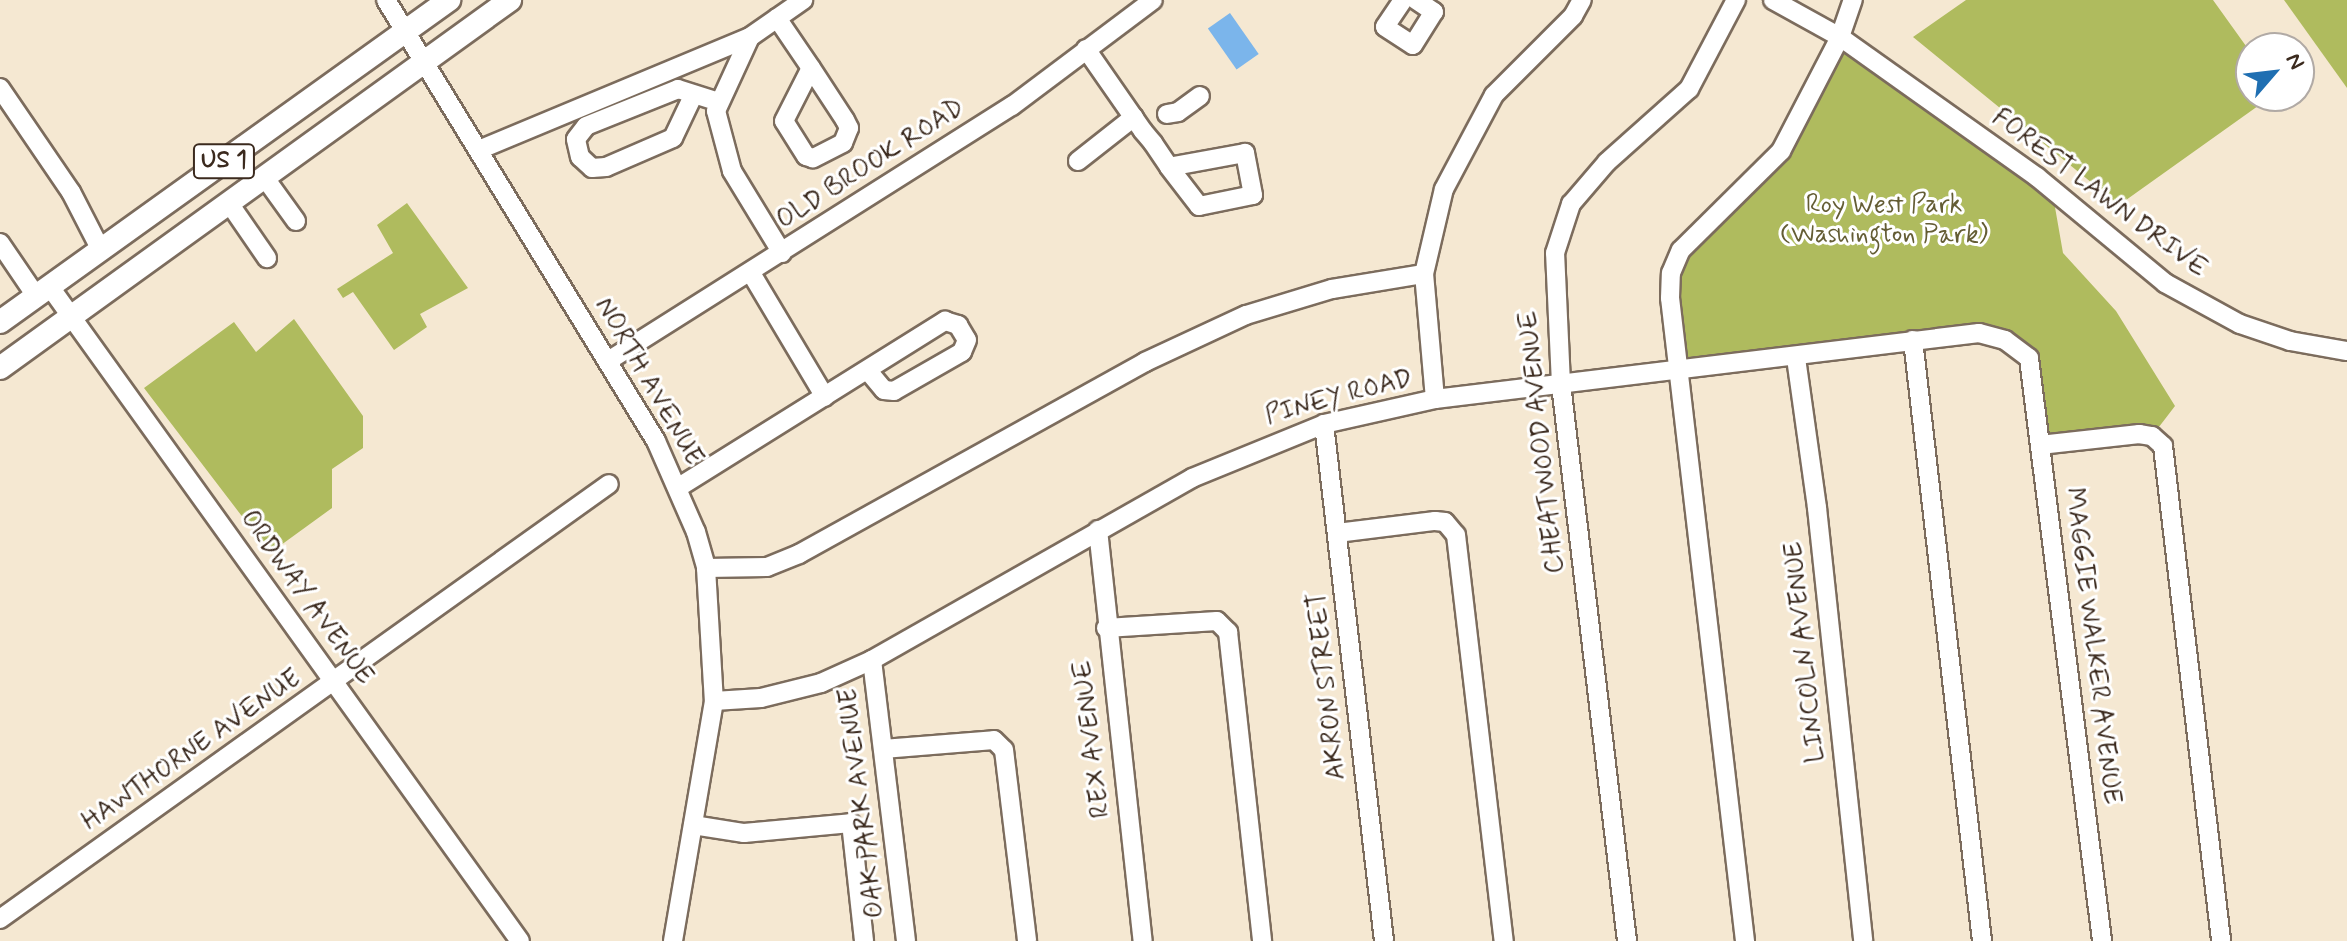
<!DOCTYPE html>
<style>
body{margin:0}
#map{position:relative;width:2347px;height:941px;overflow:hidden;background:#f5e8d2;font-family:Mynerve,sans-serif}
div>[style]{position:absolute}
[style*='--x']{left:calc(var(--x)*1px);top:calc(var(--y)*1px);width:calc(var(--w)*1px);rotate:calc(var(--a)*1deg)}
.green>*{inset:0;background:#afbb5e}
.water>*{inset:0;background:#7bb5eb;transform-origin:0 0}
.roads{filter:drop-shadow(2px 0 #7c6c5d) drop-shadow(-2px 0 #7c6c5d) drop-shadow(0 2px #7c6c5d) drop-shadow(0 -2px #7c6c5d)}
.minor>*{height:18px;margin:-9px;padding:0 9px;transform-origin:9px;border-radius:9px;background:#fff}
.major>*{height:22px;margin:-11px;padding:0 11px;transform-origin:11px;border-radius:11px;background:#fff}
span{translate:-50% -50%;white-space:nowrap;text-align:center;line-height:1.15;-webkit-text-stroke:6px #fff;paint-order:stroke}
.shield-label span{padding:2px 6px;background:#fff;border:2px solid;border-radius:6px;-webkit-text-stroke-width:0}
.shield-label{font-size:24px;color:#3b2a1e;font-weight:700}
.street-label{font-size:26px;color:#3b2a1e}
.park-label{font-size:26px;color:#645d34}
.north{position:absolute;left:2235px;top:32px;width:80px;height:80px;box-sizing:border-box;background:#fff;border:2px solid #b1aaa5;border-radius:50%;rotate:62deg;font-size:22px;font-weight:700;line-height:32px;text-align:center;color:#3b2a1e}
.north::after{content:'';display:block;margin:auto;width:28px;height:36px;background:#1f6fb2;clip-path:polygon(50% 0,100% 100%,50% 72%,0 100%)}
</style>
<div id="map">
<div class="green">
<i style="clip-path:polygon(1966px 0,2213px 0,2251px 53px,2251px 96px,2272px 96px,2119px 205px,1913px 37px)"></i>
<i style="clip-path:polygon(2284px 0,2347px 0,2347px 88px)"></i>
<i style="clip-path:polygon(1840px 37px,2052px 190px,2063px 253px,2116px 311px,2175px 406px,2152px 436px,2040px 445px,2029px 358px,1979px 333px,1678px 370px,1670px 298px,1681px 250px,1781px 151px)"></i>
<i style="clip-path:polygon(407px 203px,468px 288px,420px 314px,427px 327px,394px 350px,353px 292px,343px 298px,337px 289px,393px 253px,377px 225px)"></i>
<i style="clip-path:polygon(294px 319px,363px 416px,363px 448px,332px 469px,332px 508px,270px 553px,144px 388px,234px 322px,256px 352px)"></i>
</div>
<div class="water">
<i style="left:1230px;top:13px;width:50px;height:27px;rotate:55deg"></i>
</div>
<div class="roads">
<div class="minor">
<i style="--x:386;--y:0;--w:517;--a:58.52"></i>
<i style="--x:656;--y:441;--w:99;--a:66.3"></i>
<i style="--x:696;--y:532;--w:37;--a:74"></i>
<i style="--x:706;--y:568;--w:133;--a:86.6"></i>
<i style="--x:714;--y:701;--w:243;--a:99.7"></i>
<i style="--x:1403;--y:0;--w:32;--a:124"></i>
<i style="--x:1385;--y:27;--w:33;--a:33"></i>
<i style="--x:1413;--y:45;--w:39;--a:-58"></i>
<i style="--x:1434;--y:12;--w:22;--a:-146"></i>
<i style="--x:1773;--y:0;--w:77;--a:28.9"></i>
<i style="--x:1840;--y:37;--w:242;--a:35.4"></i>
<i style="--x:2037;--y:177;--w:166;--a:39.6"></i>
<i style="--x:2165;--y:283;--w:85;--a:28.7"></i>
<i style="--x:2240;--y:324;--w:53;--a:18.8"></i>
<i style="--x:2290;--y:341;--w:58;--a:10"></i>
<i style="--x:777;--y:18;--w:60;--a:55.8"></i>
<i style="--x:811;--y:68;--w:62;--a:56.8"></i>
<i style="--x:845;--y:120;--w:9;--a:63"></i>
<i style="--x:849;--y:128;--w:16;--a:112"></i>
<i style="--x:843;--y:143;--w:34;--a:153"></i>
<i style="--x:813;--y:158;--w:7;--a:-164"></i>
<i style="--x:806;--y:156;--w:41;--a:-122.2"></i>
<i style="--x:784;--y:121;--w:59;--a:-63"></i>
<i style="--x:1086;--y:49;--w:100;--a:55.2"></i>
<i style="--x:1143;--y:131;--w:16;--a:50"></i>
<i style="--x:1153;--y:143;--w:29;--a:56"></i>
<i style="--x:1169;--y:167;--w:49;--a:52.4"></i>
<i style="--x:1199;--y:206;--w:55;--a:-11.5"></i>
<i style="--x:1253;--y:195;--w:43;--a:-100.8"></i>
<i style="--x:1245;--y:153;--w:77;--a:169.6"></i>
<i style="--x:0;--y:88;--w:126;--a:55.7"></i>
<i style="--x:71;--y:192;--w:65;--a:62.7"></i>
<i style="--x:692;--y:98;--w:44;--a:115.4"></i>
<i style="--x:673;--y:138;--w:73;--a:156.6"></i>
<i style="--x:606;--y:167;--w:14;--a:176"></i>
<i style="--x:592;--y:168;--w:16;--a:-137"></i>
<i style="--x:580;--y:157;--w:18;--a:-103"></i>
<i style="--x:576;--y:139;--w:16;--a:-52"></i>
<i style="--x:586;--y:126;--w:99;--a:-21.9"></i>
<i style="--x:678;--y:89;--w:43;--a:17.6"></i>
<i style="--x:1167;--y:114;--w:11;--a:-10"></i>
<i style="--x:1178;--y:112;--w:27;--a:-36"></i>
<i style="--x:481;--y:149;--w:291;--a:-22.6"></i>
<i style="--x:1078;--y:161;--w:71;--a:-38.2"></i>
<i style="--x:265;--y:178;--w:53;--a:54.2"></i>
<i style="--x:229;--y:203;--w:67;--a:55.4"></i>
<i style="--x:0;--y:243;--w:64;--a:55.8"></i>
<i style="--x:782;--y:253;--w:96;--a:-121.4"></i>
<i style="--x:732;--y:171;--w:62;--a:-104.9"></i>
<i style="--x:716;--y:111;--w:81;--a:-65.3"></i>
<i style="--x:750;--y:37;--w:65;--a:-34.9"></i>
<i style="--x:751;--y:273;--w:144;--a:59.2"></i>
<i style="--x:50;--y:287;--w:805;--a:54.3"></i>
<i style="--x:1913;--y:340;--w:605;--a:83.45"></i>
<i style="--x:1796;--y:358;--w:151;--a:82"></i>
<i style="--x:1817;--y:508;--w:435;--a:83.9"></i>
<i style="--x:608;--y:361;--w:478;--a:-32.3"></i>
<i style="--x:1012;--y:106;--w:176;--a:-36.9"></i>
<i style="--x:1435;--y:399;--w:125;--a:-95"></i>
<i style="--x:1424;--y:274;--w:87;--a:-76.8"></i>
<i style="--x:1444;--y:189;--w:106;--a:-62"></i>
<i style="--x:1494;--y:95;--w:112;--a:-45"></i>
<i style="--x:1573;--y:16;--w:18;--a:-61"></i>
<i style="--x:1324;--y:424;--w:520;--a:83.38"></i>
<i style="--x:2040;--y:445;--w:100;--a:-6.3"></i>
<i style="--x:2139;--y:434;--w:13;--a:9"></i>
<i style="--x:2152;--y:436;--w:15;--a:42"></i>
<i style="--x:2163;--y:446;--w:498;--a:83.3"></i>
<i style="--x:679;--y:487;--w:314;--a:-32"></i>
<i style="--x:945;--y:321;--w:14;--a:17"></i>
<i style="--x:958;--y:325;--w:17;--a:59"></i>
<i style="--x:967;--y:340;--w:13;--a:113"></i>
<i style="--x:962;--y:352;--w:78;--a:150.2"></i>
<i style="--x:894;--y:391;--w:10;--a:-174"></i>
<i style="--x:884;--y:390;--w:26;--a:-130"></i>
<i style="--x:1098;--y:530;--w:413;--a:83.8"></i>
<i style="--x:1337;--y:533;--w:99;--a:-7"></i>
<i style="--x:1435;--y:521;--w:10;--a:6"></i>
<i style="--x:1445;--y:522;--w:17;--a:50"></i>
<i style="--x:1456;--y:535;--w:409;--a:83.3"></i>
<i style="--x:706;--y:568;--w:61;--a:-0.9"></i>
<i style="--x:767;--y:567;--w:35;--a:-22"></i>
<i style="--x:799;--y:554;--w:396;--a:-29"></i>
<i style="--x:1145;--y:362;--w:111;--a:-25"></i>
<i style="--x:1246;--y:315;--w:90;--a:-16.8"></i>
<i style="--x:1332;--y:289;--w:93;--a:-9.3"></i>
<i style="--x:1106;--y:628;--w:111;--a:-3.6"></i>
<i style="--x:1217;--y:621;--w:16;--a:45"></i>
<i style="--x:1228;--y:632;--w:311;--a:83.7"></i>
<i style="--x:872;--y:660;--w:283;--a:83.1"></i>
<i style="--x:714;--y:701;--w:47;--a:-3.7"></i>
<i style="--x:761;--y:698;--w:62;--a:-14"></i>
<i style="--x:821;--y:683;--w:56;--a:-24.3"></i>
<i style="--x:872;--y:660;--w:368;--a:-29.6"></i>
<i style="--x:1192;--y:478;--w:143;--a:-22.2"></i>
<i style="--x:1324;--y:424;--w:114;--a:-12.7"></i>
<i style="--x:1435;--y:399;--w:548;--a:-6.92"></i>
<i style="--x:1979;--y:333;--w:27;--a:15"></i>
<i style="--x:2005;--y:340;--w:30;--a:37"></i>
<i style="--x:2029;--y:358;--w:588;--a:82.86"></i>
<i style="--x:883;--y:749;--w:111;--a:-4.6"></i>
<i style="--x:994;--y:740;--w:14;--a:45"></i>
<i style="--x:1004;--y:750;--w:192;--a:83.1"></i>
<i style="--x:693;--y:825;--w:52;--a:8.9"></i>
<i style="--x:744;--y:833;--w:107;--a:-5.3"></i>
<i style="--x:851;--y:823;--w:119;--a:83.7"></i>
<i style="--x:0;--y:919;--w:748;--a:-35.54"></i>
<i style="--x:1627;--y:941;--w:561;--a:-96.76"></i>
<i style="--x:1561;--y:384;--w:131;--a:-92.6"></i>
<i style="--x:1555;--y:253;--w:52;--a:-71.9"></i>
<i style="--x:1571;--y:204;--w:55;--a:-49.4"></i>
<i style="--x:1607;--y:162;--w:110;--a:-41.7"></i>
<i style="--x:1689;--y:89;--w:101;--a:-62.2"></i>
<i style="--x:1745;--y:941;--w:647;--a:-96.65"></i>
<i style="--x:1670;--y:298;--w:25;--a:-88"></i>
<i style="--x:1671;--y:273;--w:25;--a:-67"></i>
<i style="--x:1681;--y:250;--w:141;--a:-44.7"></i>
<i style="--x:1781;--y:151;--w:128;--a:-62.6"></i>
<i style="--x:1840;--y:37;--w:39;--a:-71"></i>
</div>
<div class="major">
<i style="--x:0;--y:322;--w:553;--a:-35.65"></i>
<i style="--x:0;--y:368;--w:629;--a:-35.81"></i>
</div>
</div>
<div class="shield-label">
<span style="left:224px;top:161px">US 1</span>
</div>
<div class="street-label">
<span style="left:871px;top:165px;rotate:-33deg">OLD BROOK ROAD</span>
<span style="left:2099px;top:194px;rotate:37deg">FOREST LAWN DRIVE</span>
<span style="left:648px;top:382px;rotate:60deg">NORTH AVENUE</span>
<span style="left:1339px;top:398px;rotate:-15deg">PINEY ROAD</span>
<span style="left:1543px;top:442px;rotate:-96deg">CHEATWOOD AVENUE</span>
<span style="left:306px;top:598px;rotate:54deg">ORDWAY AVENUE</span>
<span style="left:2092px;top:646px;rotate:83deg">MAGGIE WALKER AVENUE</span>
<span style="left:1806px;top:652px;rotate:-96deg">LINCOLN AVENUE</span>
<span style="left:1328px;top:686px;rotate:-96deg">AKRON STREET</span>
<span style="left:1093px;top:739px;rotate:-97deg">REX AVENUE</span>
<span style="left:192px;top:751px;rotate:-35deg">HAWTHORNE AVENUE</span>
<span style="left:863px;top:803px;rotate:-97deg">OAK PARK AVENUE</span>
</div>
<div class="park-label">
<span style="left:1884px;top:221px">Roy West Park<br>(Washington Park)</span>
</div>
<div class="north">N</div>
</div>
